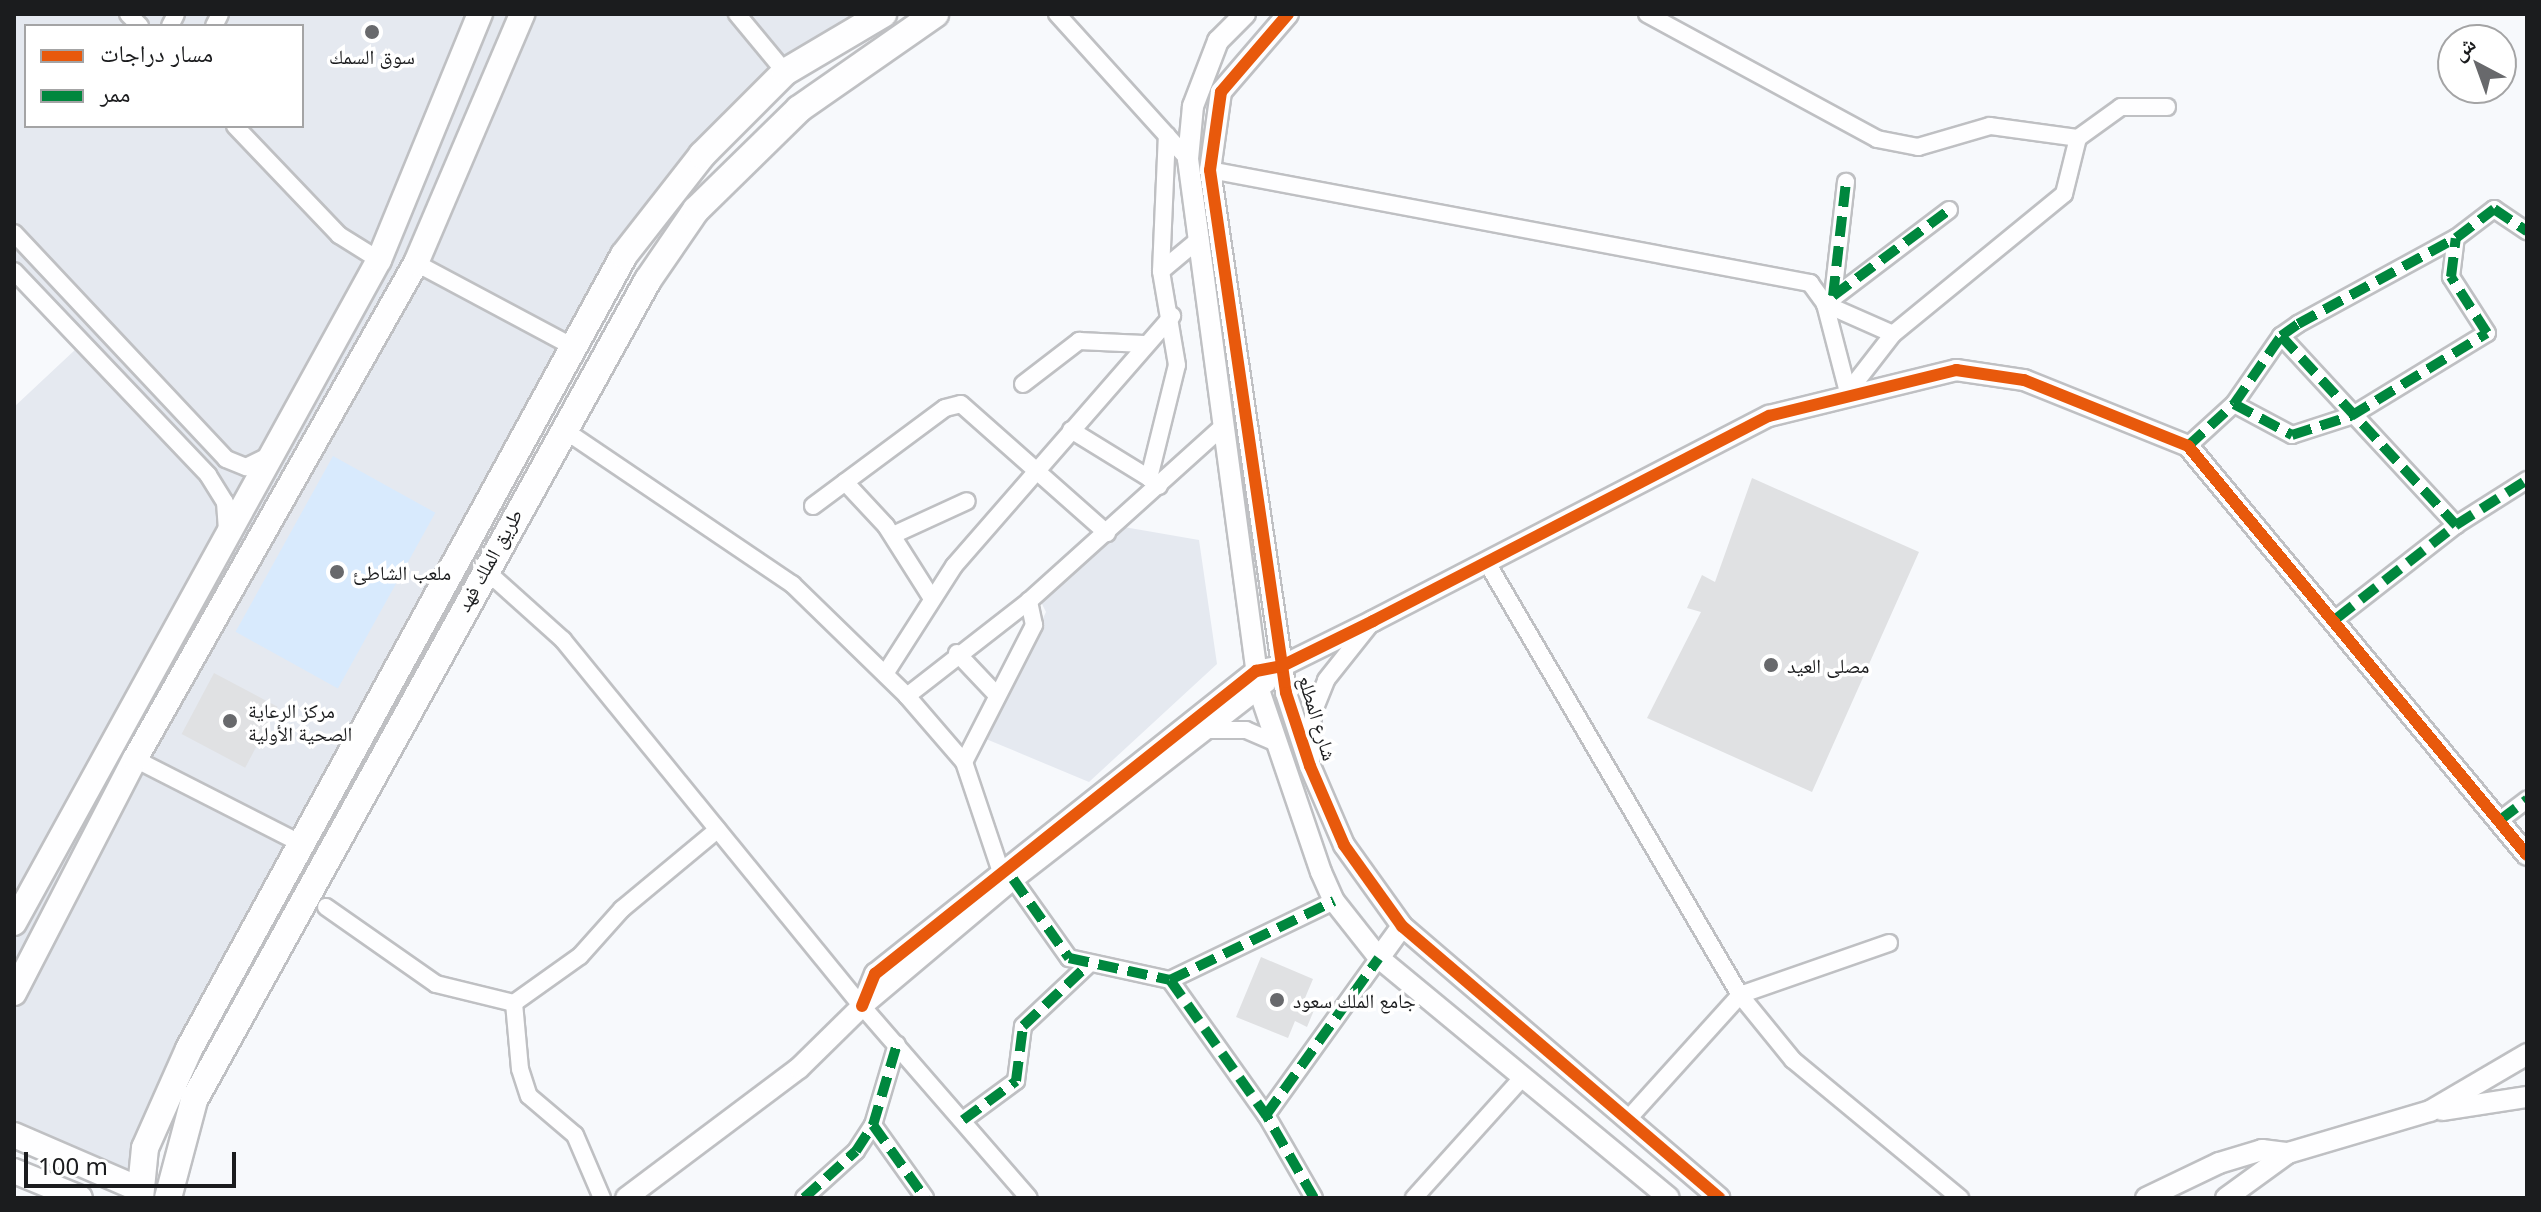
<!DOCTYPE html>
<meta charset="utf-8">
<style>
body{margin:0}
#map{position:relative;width:2541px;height:1212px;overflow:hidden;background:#f7f9fc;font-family:"Noto Sans","Noto Naskh Arabic",sans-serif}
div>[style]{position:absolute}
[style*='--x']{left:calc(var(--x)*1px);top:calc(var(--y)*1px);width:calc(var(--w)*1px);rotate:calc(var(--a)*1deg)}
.built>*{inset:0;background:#e5e9f0}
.green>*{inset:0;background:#d8eafd;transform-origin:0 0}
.building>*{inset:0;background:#e0e1e3;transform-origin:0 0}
.roads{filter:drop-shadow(2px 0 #bfc0c3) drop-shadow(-2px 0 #bfc0c3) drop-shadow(0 2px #bfc0c3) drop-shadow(0 -2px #bfc0c3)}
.minor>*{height:16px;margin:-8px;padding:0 8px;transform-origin:8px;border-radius:8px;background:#fefeff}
.tertiary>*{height:20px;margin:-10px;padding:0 10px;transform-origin:10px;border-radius:10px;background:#fefeff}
.secondary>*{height:24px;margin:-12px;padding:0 12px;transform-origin:12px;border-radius:12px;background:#fefeff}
.primary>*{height:26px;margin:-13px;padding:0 13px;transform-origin:13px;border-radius:13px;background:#fefeff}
.quiet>*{height:10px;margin-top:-5px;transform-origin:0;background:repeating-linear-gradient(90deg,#00873e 0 20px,transparent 0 30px)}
.cycleway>*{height:12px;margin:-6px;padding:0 6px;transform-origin:6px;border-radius:6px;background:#e8590c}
.dots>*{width:22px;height:22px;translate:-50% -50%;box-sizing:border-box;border:4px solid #fff;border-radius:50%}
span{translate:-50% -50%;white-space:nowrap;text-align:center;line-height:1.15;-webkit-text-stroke:7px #fff;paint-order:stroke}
.poi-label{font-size:20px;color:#1b1c1e}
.left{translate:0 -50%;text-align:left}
.street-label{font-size:20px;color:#1b1c1e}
.frame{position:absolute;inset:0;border:16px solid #1b1c1e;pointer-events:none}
.legend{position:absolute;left:24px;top:24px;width:280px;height:104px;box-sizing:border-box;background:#fff;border:2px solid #a4a4a5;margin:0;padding:10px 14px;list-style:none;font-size:24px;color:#1b1c1e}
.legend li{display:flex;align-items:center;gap:16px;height:40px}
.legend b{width:40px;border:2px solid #a4a4a5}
.north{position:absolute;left:2437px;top:24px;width:80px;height:80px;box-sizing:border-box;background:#fff;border:2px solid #a4a4a5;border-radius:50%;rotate:319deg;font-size:22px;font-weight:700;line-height:32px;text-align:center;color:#1b1c1e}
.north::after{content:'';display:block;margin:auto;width:28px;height:36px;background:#68696c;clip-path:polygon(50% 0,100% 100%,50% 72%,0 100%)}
.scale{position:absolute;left:24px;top:1152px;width:212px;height:36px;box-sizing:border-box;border:4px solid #1b1c1e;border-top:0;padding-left:10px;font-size:24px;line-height:28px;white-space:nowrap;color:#1b1c1e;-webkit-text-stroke:6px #fff;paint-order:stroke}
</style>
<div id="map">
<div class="built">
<i style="clip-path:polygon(evenodd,14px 14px,857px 14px,790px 58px,691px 156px,204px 1008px,132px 1191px,14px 1127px,14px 407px,77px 348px,14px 283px,14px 14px,26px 26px,302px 26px,302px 126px,26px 126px,26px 26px)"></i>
<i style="clip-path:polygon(1124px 527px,1199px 540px,1217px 664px,1089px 782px,986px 739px,1046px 612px,1040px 600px)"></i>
</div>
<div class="green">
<i style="left:333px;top:456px;width:117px;height:201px;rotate:29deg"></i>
</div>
<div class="building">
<i style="clip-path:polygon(1752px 478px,1919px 552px,1812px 792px,1647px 718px,1701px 612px,1687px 608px,1702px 575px,1715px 582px)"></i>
<i style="left:214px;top:673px;width:72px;height:69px;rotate:28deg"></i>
<i style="clip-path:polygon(1261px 957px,1313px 979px,1305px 998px,1317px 1003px,1307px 1027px,1295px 1021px,1288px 1038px,1236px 1017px)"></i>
</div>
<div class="roads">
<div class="minor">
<i style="--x:128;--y:14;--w:17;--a:45"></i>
<i style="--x:737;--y:14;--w:75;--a:50.4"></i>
<i style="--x:1057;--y:14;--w:195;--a:47.9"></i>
<i style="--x:1647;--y:14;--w:262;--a:28.5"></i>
<i style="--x:1877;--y:139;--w:42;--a:11"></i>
<i style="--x:1918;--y:147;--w:75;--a:-16.3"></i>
<i style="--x:1990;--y:126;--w:89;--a:7.8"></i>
<i style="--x:170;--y:26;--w:13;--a:-63"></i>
<i style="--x:214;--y:26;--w:13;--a:-63"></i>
<i style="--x:235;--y:126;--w:151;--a:46.3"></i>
<i style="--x:339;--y:235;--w:47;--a:32"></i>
<i style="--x:1210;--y:170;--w:611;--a:10.67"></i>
<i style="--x:1810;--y:283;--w:26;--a:54"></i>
<i style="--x:1825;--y:304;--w:74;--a:23.8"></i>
<i style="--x:1949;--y:210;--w:156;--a:142.8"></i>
<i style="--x:1825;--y:304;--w:91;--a:75.4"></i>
<i style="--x:1848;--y:392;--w:73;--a:-52.2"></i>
<i style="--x:1893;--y:334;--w:221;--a:-39.3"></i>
<i style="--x:2064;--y:194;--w:58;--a:-76"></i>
<i style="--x:2078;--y:138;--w:53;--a:-35.8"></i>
<i style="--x:2121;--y:107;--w:46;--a:0"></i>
<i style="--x:14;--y:233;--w:310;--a:46.8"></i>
<i style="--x:226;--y:459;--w:22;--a:22"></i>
<i style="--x:246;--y:467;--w:25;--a:-26"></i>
<i style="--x:416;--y:263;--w:178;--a:28.1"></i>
<i style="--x:14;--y:271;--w:282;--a:46.4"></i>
<i style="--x:208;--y:475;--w:32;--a:58"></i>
<i style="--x:225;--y:502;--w:28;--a:86"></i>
<i style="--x:1161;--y:271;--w:47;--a:-39.8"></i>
<i style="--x:1833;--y:296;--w:115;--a:-83.5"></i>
<i style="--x:2281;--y:336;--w:258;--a:47.2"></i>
<i style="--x:1023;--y:384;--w:71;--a:-37.5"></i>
<i style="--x:1079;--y:341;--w:65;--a:2.6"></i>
<i style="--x:2234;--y:404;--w:66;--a:28.1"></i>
<i style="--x:2292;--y:435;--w:62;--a:-17.9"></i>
<i style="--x:2351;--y:416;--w:159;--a:-31.4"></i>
<i style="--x:2487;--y:333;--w:67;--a:-122.7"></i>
<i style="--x:2451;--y:277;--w:39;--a:-83"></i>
<i style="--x:563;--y:429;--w:277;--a:34.1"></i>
<i style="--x:792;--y:584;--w:161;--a:44.2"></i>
<i style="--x:907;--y:696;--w:87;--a:49.2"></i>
<i style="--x:964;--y:762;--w:113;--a:71.4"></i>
<i style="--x:1071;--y:430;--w:92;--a:31.6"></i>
<i style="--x:2188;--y:446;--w:62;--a:-42.4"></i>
<i style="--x:2234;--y:404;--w:83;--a:-55.3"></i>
<i style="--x:2281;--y:336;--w:21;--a:-35"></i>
<i style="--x:2298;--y:324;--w:180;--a:-28.6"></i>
<i style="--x:2456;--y:238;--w:48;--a:-37.3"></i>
<i style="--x:2494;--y:209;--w:40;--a:34"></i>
<i style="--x:845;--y:482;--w:60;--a:47"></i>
<i style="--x:886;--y:526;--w:84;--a:57.6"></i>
<i style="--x:1159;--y:486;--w:13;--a:-141"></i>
<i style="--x:1149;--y:478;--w:116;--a:-76.1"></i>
<i style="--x:1177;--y:365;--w:95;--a:-99.7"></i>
<i style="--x:1161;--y:271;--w:136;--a:-87.5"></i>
<i style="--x:813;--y:506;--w:164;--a:-36.6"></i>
<i style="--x:945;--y:408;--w:16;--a:-14"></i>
<i style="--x:961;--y:404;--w:195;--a:41.5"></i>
<i style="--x:893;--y:535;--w:81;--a:-24.7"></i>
<i style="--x:1486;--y:561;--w:503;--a:59.66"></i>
<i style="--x:1740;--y:995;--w:169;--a:132.1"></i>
<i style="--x:484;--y:569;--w:106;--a:41.9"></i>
<i style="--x:563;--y:640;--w:473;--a:50.8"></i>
<i style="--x:862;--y:1006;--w:254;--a:49"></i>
<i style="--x:2337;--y:618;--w:151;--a:-38"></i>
<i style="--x:2456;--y:525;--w:84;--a:-32.4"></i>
<i style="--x:957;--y:653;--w:55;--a:46.5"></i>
<i style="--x:885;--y:674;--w:128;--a:-57.4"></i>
<i style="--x:954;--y:566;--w:332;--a:-48.9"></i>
<i style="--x:907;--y:696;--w:155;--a:-37.9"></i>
<i style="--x:1029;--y:601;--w:260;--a:-42"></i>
<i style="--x:1204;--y:730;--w:42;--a:0"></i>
<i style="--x:1246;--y:730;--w:34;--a:23"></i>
<i style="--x:135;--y:759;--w:190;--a:27"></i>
<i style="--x:1311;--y:761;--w:48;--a:-87.6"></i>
<i style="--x:1313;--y:713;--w:35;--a:-68"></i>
<i style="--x:1326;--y:680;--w:69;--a:-51.5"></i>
<i style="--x:964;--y:762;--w:154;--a:-62.9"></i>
<i style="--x:1034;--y:625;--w:25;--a:-102"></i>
<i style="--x:2500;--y:820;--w:34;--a:-37"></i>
<i style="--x:1013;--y:879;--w:97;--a:54.7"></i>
<i style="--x:1069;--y:958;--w:103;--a:12.3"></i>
<i style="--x:1170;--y:980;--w:182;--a:-25.7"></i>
<i style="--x:326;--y:907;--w:134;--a:35"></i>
<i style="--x:436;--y:984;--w:80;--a:13.7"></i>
<i style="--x:514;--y:1003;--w:66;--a:84.8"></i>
<i style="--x:520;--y:1069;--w:28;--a:72"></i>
<i style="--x:529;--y:1096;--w:60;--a:40.3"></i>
<i style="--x:575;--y:1135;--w:69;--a:66.8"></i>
<i style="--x:1889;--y:943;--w:158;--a:160.8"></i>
<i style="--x:1740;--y:995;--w:84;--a:50.8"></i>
<i style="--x:1793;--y:1060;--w:217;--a:39.6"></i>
<i style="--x:1170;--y:980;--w:166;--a:54.6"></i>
<i style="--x:514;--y:1003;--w:81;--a:-35.5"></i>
<i style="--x:580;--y:956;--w:63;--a:-48.2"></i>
<i style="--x:622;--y:909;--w:124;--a:-39.7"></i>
<i style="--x:963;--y:1120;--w:66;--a:-36.3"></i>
<i style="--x:1016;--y:1081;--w:55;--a:-82.7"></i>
<i style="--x:1023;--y:1026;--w:88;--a:-43.2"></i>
<i style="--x:873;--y:1125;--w:90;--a:54.5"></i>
<i style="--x:804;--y:1198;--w:70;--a:-42.1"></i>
<i style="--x:856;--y:1151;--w:31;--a:-57"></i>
<i style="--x:873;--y:1125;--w:84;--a:-73.5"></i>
<i style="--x:1314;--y:1198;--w:96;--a:-120"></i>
<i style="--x:1266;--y:1115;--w:193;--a:-54.3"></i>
<i style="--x:1414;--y:1198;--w:163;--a:-48"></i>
</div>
<div class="tertiary">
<i style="--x:1245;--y:14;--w:38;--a:135"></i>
<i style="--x:1218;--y:41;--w:70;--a:111"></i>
<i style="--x:1193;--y:106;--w:53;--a:95.4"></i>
<i style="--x:1188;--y:159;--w:536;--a:82.38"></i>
<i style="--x:1259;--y:690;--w:192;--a:71.2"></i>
<i style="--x:1321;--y:872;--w:32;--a:66"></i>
<i style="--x:1334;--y:901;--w:73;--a:51.7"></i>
<i style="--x:1379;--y:958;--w:376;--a:39.6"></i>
<i style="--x:1288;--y:14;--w:103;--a:130.7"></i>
<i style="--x:1221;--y:92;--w:79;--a:98"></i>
<i style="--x:1210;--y:170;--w:528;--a:81.73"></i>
<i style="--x:1286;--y:693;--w:77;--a:71.8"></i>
<i style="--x:1310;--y:766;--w:86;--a:66.7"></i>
<i style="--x:1344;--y:845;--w:100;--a:54.4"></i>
<i style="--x:1402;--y:926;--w:418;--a:40.6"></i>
<i style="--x:1379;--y:958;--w:39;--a:-54"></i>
<i style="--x:862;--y:1006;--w:35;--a:-68"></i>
<i style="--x:875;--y:974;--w:487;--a:-38.5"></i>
<i style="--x:1256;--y:671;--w:26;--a:-11"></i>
<i style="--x:1282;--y:666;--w:102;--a:-26.3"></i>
<i style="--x:1373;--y:621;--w:446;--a:-27.4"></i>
<i style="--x:1769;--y:416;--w:193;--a:-13.8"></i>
<i style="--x:1956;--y:370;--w:69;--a:8.4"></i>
<i style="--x:2024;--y:380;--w:177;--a:21.9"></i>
<i style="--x:2188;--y:446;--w:531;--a:50.35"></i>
<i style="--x:2442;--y:1110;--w:86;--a:-8.7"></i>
<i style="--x:626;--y:1198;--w:216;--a:-36.9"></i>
<i style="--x:799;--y:1068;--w:88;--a:-44.5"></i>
<i style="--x:862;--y:1006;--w:197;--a:-40.1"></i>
<i style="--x:1013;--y:879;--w:322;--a:-37.9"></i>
<i style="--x:2146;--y:1198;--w:81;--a:-25.6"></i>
<i style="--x:2219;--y:1163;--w:45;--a:-16.8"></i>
<i style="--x:2262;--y:1150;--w:26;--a:7"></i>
<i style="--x:2288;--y:1153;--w:148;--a:-16.5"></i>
<i style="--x:2430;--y:1111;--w:113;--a:-30.4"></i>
<i style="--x:2226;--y:1198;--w:77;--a:-36"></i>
</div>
<div class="secondary">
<i style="--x:14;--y:923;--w:757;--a:-61.17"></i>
<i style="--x:379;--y:260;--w:266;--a:-67.7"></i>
<i style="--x:14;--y:993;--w:263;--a:-62.7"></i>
<i style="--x:135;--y:759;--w:570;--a:-60.47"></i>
<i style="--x:416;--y:263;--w:271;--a:-66.9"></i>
<i style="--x:14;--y:1135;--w:138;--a:23.4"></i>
<i style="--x:14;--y:1171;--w:71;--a:22.2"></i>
</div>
<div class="primary">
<i style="--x:140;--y:1198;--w:50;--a:-84.3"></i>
<i style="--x:145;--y:1148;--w:108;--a:-66"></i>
<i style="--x:189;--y:1049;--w:905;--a:-61.28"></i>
<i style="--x:624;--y:255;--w:127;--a:-52"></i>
<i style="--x:702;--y:155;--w:117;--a:-45"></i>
<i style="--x:785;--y:72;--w:114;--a:-30.6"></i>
<i style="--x:168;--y:1198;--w:101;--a:-75.1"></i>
<i style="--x:194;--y:1100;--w:937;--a:-61.03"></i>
<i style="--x:648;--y:280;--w:85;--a:-55.6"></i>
<i style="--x:696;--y:210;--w:144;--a:-44.4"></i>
<i style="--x:799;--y:109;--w:166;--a:-34.9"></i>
</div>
</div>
<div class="quiet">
<i style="--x:1833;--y:296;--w:144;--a:-36.6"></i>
<i style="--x:1833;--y:296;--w:115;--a:-83.5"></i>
<i style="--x:2281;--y:336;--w:258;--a:47.2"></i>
<i style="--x:2234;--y:404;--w:66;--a:28.1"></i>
<i style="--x:2292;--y:435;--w:62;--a:-17.9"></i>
<i style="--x:2351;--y:416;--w:159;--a:-31.4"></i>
<i style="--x:2487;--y:333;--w:67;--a:-122.7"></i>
<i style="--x:2451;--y:277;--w:39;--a:-83"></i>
<i style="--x:2188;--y:446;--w:62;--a:-42.4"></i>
<i style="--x:2234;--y:404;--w:83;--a:-55.3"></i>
<i style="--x:2281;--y:336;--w:21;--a:-35"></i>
<i style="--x:2298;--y:324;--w:180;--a:-28.6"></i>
<i style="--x:2456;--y:238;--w:48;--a:-37.3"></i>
<i style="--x:2494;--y:209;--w:40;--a:34"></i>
<i style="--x:2337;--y:618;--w:151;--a:-38"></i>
<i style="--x:2456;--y:525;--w:84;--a:-32.4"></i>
<i style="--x:2500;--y:820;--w:34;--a:-37"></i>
<i style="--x:1013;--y:879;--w:97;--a:54.7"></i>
<i style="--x:1069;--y:958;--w:103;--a:12.3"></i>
<i style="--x:1170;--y:980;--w:182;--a:-25.7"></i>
<i style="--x:1170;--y:980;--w:166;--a:54.6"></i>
<i style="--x:963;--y:1120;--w:66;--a:-36.3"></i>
<i style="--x:1016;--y:1081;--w:55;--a:-82.7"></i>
<i style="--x:1023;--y:1026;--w:88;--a:-43.2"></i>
<i style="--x:873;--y:1125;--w:90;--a:54.5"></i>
<i style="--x:804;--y:1198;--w:70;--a:-42.1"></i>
<i style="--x:856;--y:1151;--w:31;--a:-57"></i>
<i style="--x:873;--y:1125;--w:84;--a:-73.5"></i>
<i style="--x:1314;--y:1198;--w:96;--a:-120"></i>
<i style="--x:1266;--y:1115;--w:193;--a:-54.3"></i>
</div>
<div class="cycleway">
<i style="--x:1288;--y:14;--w:103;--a:130.7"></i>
<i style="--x:1221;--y:92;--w:79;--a:98"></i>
<i style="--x:1210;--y:170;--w:528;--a:81.73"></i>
<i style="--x:1286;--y:693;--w:77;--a:71.8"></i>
<i style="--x:1310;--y:766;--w:86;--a:66.7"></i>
<i style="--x:1344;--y:845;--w:100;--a:54.4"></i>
<i style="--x:1402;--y:926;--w:418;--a:40.6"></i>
<i style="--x:862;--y:1006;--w:35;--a:-68"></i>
<i style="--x:875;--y:974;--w:487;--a:-38.5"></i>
<i style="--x:1256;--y:671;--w:26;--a:-11"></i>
<i style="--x:1282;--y:666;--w:102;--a:-26.3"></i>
<i style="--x:1373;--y:621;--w:446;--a:-27.4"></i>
<i style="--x:1769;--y:416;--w:193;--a:-13.8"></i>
<i style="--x:1956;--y:370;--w:69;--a:8.4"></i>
<i style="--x:2024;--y:380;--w:177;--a:21.9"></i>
<i style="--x:2188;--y:446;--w:531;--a:50.35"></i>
</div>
<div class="dots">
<i style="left:372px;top:32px;background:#68696c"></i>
<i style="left:337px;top:572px;background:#68696c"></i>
<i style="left:1771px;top:665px;background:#68696c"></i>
<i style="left:230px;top:721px;background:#68696c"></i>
<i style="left:1277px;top:1000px;background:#68696c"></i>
</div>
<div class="poi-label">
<span style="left:372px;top:56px">سوق السمك</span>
<span class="left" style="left:353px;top:572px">ملعب الشاطئ</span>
<span class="left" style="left:1787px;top:665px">مصلى العيد</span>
<span class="left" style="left:248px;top:722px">مركز الرعاية<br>الصحية الأولية</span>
<span class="left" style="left:1293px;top:1000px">جامع الملك سعود</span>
</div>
<div class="street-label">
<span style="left:489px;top:560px;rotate:-61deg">طريق الملك فهد</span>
<span style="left:1318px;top:718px;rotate:73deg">شارع المطلع</span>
</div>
<div class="frame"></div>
<ul class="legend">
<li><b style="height:10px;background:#e8590c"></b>مسار دراجات</li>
<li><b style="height:10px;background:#00873e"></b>ممر</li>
</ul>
<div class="north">ش</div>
<div class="scale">100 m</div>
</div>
